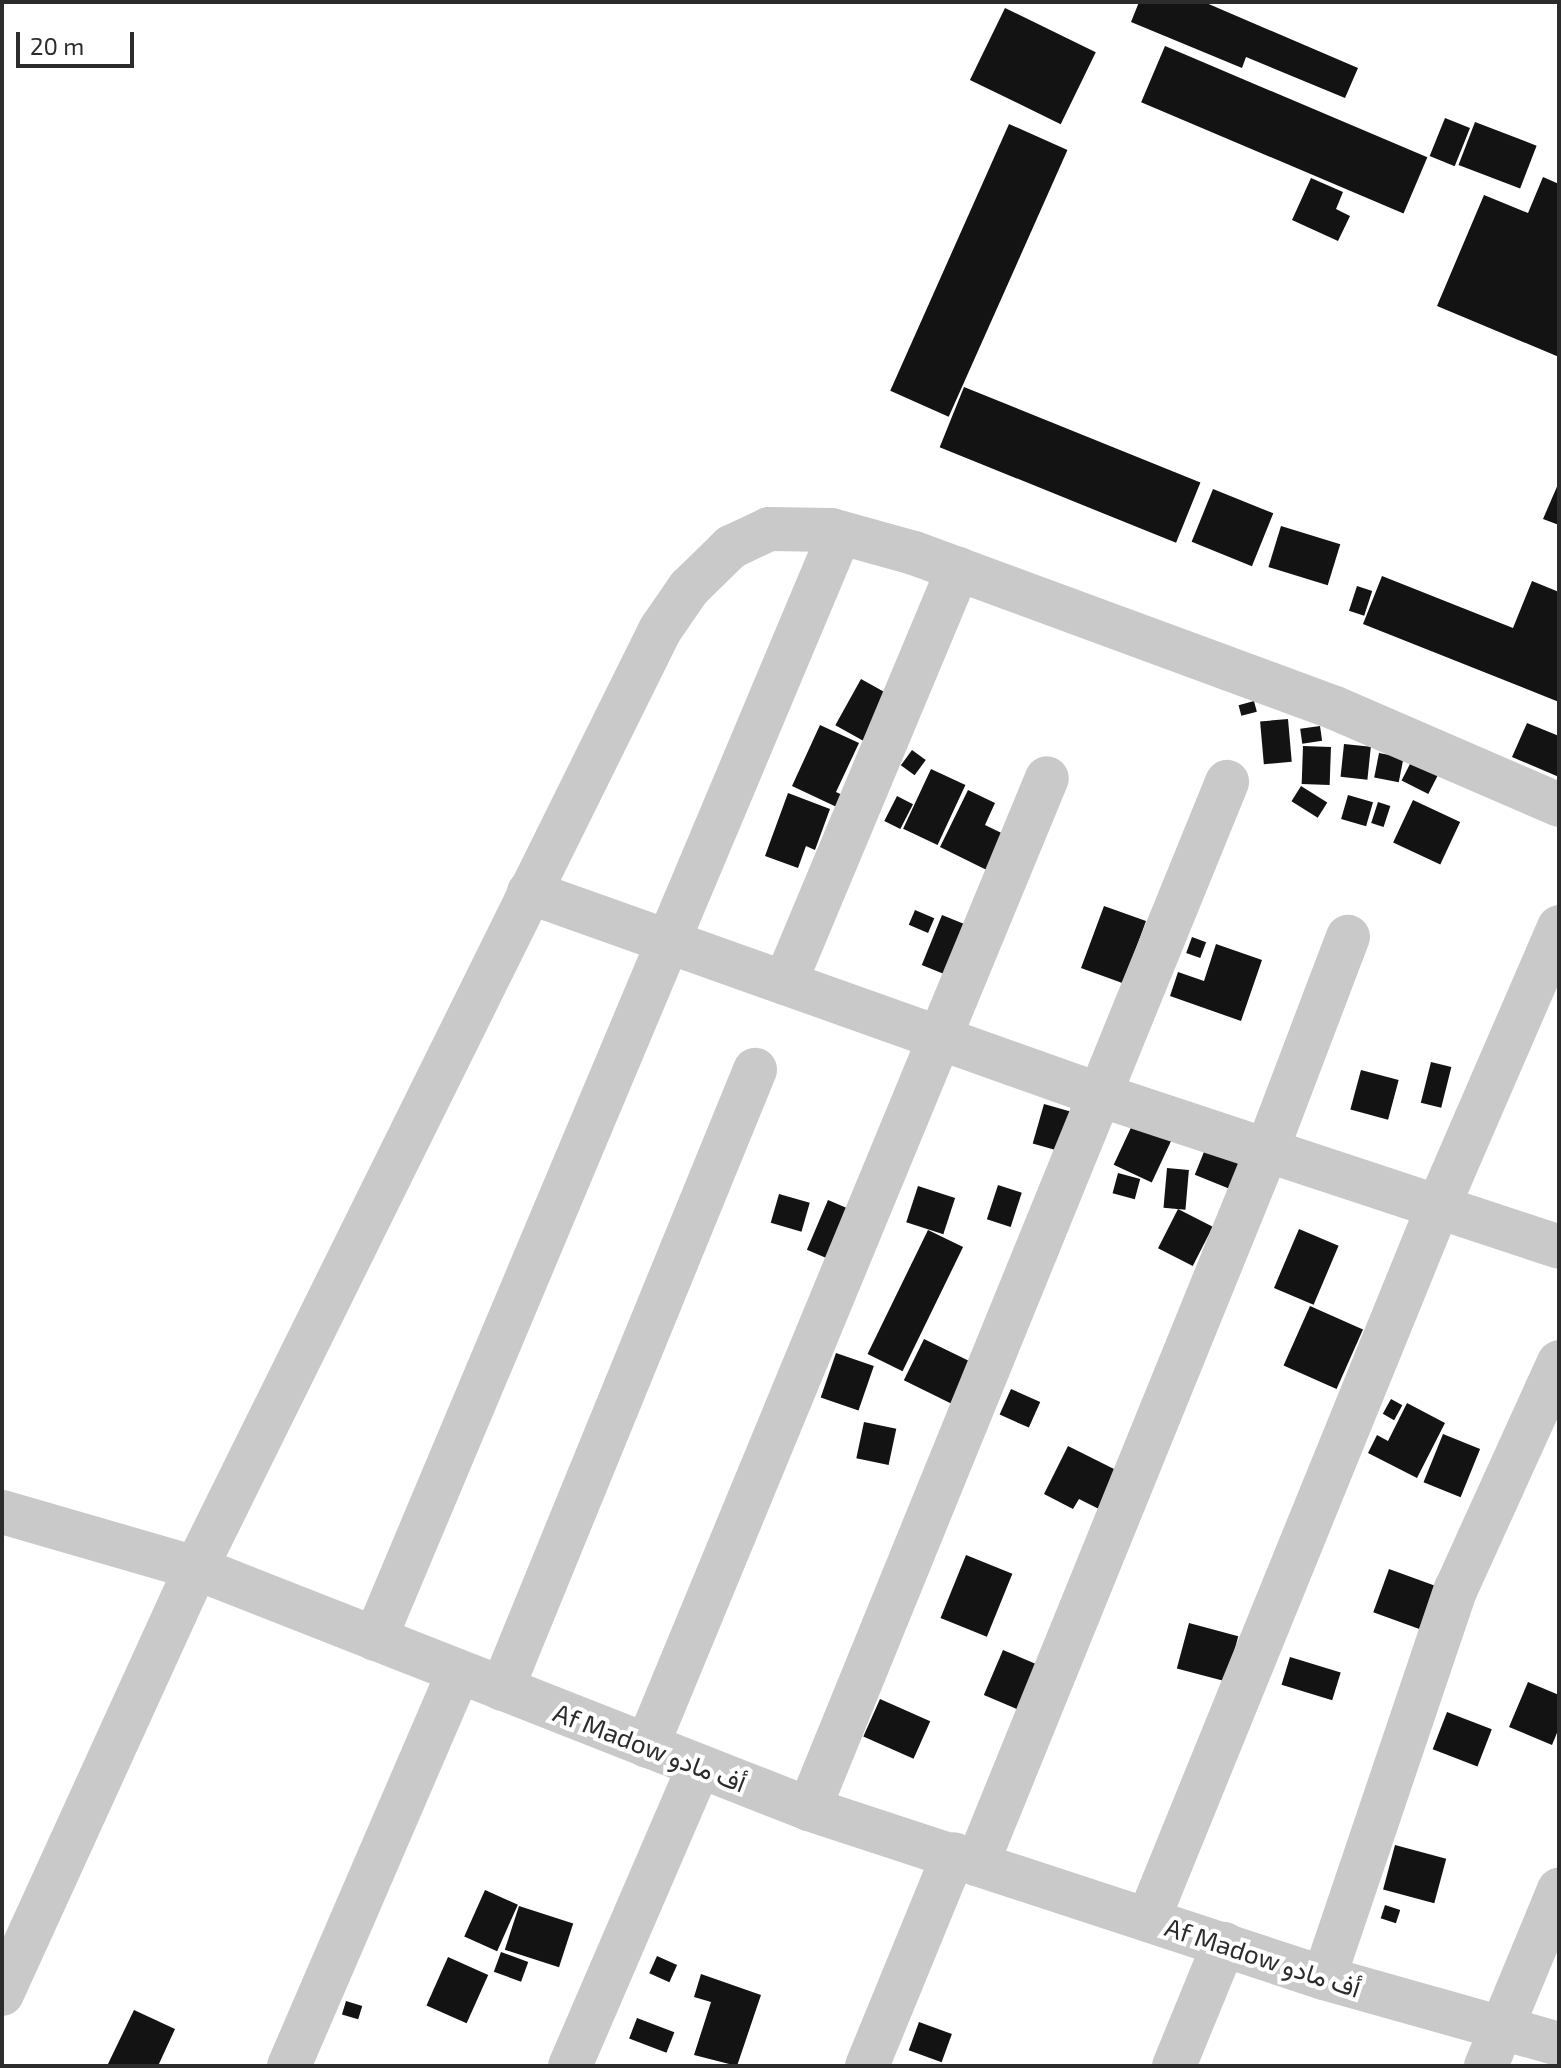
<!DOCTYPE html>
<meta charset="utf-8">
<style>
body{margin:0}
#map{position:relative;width:1561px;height:2068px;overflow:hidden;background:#fff;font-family:"Exo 2",Vazirmatn,sans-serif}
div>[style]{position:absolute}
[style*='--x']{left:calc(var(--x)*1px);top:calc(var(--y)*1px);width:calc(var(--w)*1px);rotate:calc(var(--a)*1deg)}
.building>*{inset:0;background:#131313;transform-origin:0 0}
.minor>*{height:44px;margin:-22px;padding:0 22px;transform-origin:22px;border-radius:22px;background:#c9c9c9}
.tertiary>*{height:44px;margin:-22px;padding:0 22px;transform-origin:22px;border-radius:22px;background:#c9c9c9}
span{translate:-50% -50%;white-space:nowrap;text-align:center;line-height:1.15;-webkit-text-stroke:8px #fff;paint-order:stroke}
.street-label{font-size:26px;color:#2c2c2c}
.frame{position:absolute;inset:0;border:4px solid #2c2c2c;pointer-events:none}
.scale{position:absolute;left:16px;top:32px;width:118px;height:36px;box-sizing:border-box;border:4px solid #2c2c2c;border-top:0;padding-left:10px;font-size:24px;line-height:28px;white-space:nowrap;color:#2c2c2c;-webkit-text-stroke:6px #fff;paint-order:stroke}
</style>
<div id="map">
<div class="building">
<i style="clip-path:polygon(1139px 2px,1204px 2px,1358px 68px,1345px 98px,1246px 57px,1242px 68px,1131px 22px)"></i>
<i style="left:1005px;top:8px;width:101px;height:80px;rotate:26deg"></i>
<i style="left:1165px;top:46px;width:285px;height:61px;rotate:23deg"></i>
<i style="left:1445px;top:118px;width:27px;height:41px;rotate:22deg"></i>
<i style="left:1475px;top:122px;width:66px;height:46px;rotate:21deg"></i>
<i style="left:1009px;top:124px;width:64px;height:292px;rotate:24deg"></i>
<i style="clip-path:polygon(1543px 177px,1559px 184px,1559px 357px,1437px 306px,1484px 195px,1528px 213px)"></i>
<i style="clip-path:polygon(1311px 178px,1343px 192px,1336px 209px,1350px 216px,1338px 241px,1292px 220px)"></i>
<i style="left:964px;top:387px;width:255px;height:65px;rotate:22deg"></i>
<i style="clip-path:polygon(1559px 482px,1559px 525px,1543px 519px)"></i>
<i style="left:1213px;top:489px;width:65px;height:57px;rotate:22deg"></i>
<i style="left:1281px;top:526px;width:62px;height:43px;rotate:17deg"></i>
<i style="clip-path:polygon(1382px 576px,1513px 628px,1532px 581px,1559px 592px,1559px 702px,1363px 624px)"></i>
<i style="left:1357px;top:586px;width:16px;height:26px;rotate:18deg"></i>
<i style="left:861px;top:679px;width:55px;height:53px;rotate:29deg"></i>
<i style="left:1254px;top:701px;width:11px;height:16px;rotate:75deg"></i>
<i style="left:1288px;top:719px;width:43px;height:28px;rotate:85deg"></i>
<i style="clip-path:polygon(1527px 723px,1559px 736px,1559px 777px,1512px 757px)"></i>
<i style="clip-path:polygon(820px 725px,859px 743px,836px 792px,849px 798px,843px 810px,792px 786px)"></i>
<i style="left:1320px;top:726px;width:15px;height:20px;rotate:82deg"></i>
<i style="left:1344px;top:744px;width:27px;height:33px;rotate:6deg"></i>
<i style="left:1303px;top:746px;width:28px;height:38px;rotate:2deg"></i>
<i style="left:912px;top:750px;width:17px;height:19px;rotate:36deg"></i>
<i style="left:1379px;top:753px;width:25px;height:25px;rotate:11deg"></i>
<i style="left:1412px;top:760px;width:30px;height:23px;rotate:27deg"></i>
<i style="left:931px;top:769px;width:38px;height:66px;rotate:25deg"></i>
<i style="left:1301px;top:786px;width:31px;height:18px;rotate:32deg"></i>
<i style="clip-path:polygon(968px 790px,995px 803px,985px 825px,1026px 845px,1009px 881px,940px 847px)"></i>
<i style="clip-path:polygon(788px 793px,830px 809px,815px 850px,806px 846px,798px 868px,765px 856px)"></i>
<i style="left:1348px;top:795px;width:26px;height:25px;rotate:16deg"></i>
<i style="left:897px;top:796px;width:18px;height:28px;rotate:27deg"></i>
<i style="left:1413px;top:800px;width:52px;height:47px;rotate:25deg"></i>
<i style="left:1378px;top:802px;width:13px;height:22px;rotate:18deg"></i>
<i style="clip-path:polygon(1104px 906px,1146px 921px,1129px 968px,1136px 988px,1081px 968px)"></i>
<i style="left:915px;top:910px;width:21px;height:16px;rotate:23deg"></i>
<i style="left:942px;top:915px;width:42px;height:54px;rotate:22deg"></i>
<i style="left:1192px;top:937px;width:15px;height:17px;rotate:20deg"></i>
<i style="clip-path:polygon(1216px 944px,1262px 960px,1241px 1021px,1170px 996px,1178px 972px,1204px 981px)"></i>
<i style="left:1431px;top:1062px;width:21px;height:42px;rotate:14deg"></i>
<i style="left:1361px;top:1070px;width:39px;height:41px;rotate:15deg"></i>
<i style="left:1044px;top:1104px;width:52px;height:41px;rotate:16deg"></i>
<i style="left:1142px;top:1104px;width:42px;height:67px;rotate:25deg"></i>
<i style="left:1212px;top:1132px;width:40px;height:46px;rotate:22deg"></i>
<i style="left:1167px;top:1168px;width:22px;height:40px;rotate:5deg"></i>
<i style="left:1118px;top:1173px;width:23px;height:21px;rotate:15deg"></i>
<i style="left:998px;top:1185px;width:25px;height:36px;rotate:18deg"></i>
<i style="left:918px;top:1186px;width:39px;height:38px;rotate:18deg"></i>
<i style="left:779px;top:1194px;width:32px;height:30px;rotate:16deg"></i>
<i style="left:828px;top:1200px;width:44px;height:54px;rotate:23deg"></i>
<i style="left:1178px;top:1209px;width:39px;height:44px;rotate:27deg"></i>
<i style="left:1299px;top:1229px;width:43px;height:64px;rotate:23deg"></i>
<i style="left:928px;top:1230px;width:39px;height:138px;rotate:26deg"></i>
<i style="left:1310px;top:1306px;width:58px;height:65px;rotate:24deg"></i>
<i style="left:924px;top:1339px;width:52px;height:46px;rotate:26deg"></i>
<i style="left:836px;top:1353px;width:40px;height:47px;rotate:19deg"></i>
<i style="left:1011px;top:1389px;width:32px;height:28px;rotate:24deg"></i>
<i style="left:1391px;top:1399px;width:13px;height:17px;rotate:29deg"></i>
<i style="clip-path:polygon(1407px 1403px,1445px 1423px,1417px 1478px,1368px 1453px,1377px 1435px,1388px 1441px)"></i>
<i style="left:864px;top:1422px;width:33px;height:37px;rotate:12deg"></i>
<i style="left:1443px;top:1434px;width:40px;height:52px;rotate:22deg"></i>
<i style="clip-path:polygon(1068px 1446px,1134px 1479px,1115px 1517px,1079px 1499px,1073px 1509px,1044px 1494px)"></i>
<i style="left:966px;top:1555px;width:50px;height:68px;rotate:22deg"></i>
<i style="left:1389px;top:1569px;width:49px;height:46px;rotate:20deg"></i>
<i style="left:1189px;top:1623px;width:51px;height:47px;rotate:15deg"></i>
<i style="left:1003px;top:1650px;width:53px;height:49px;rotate:23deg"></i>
<i style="left:1290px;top:1657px;width:53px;height:29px;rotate:17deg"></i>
<i style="clip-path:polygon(1528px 1682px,1559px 1695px,1559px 1728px,1552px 1745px,1509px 1727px)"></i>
<i style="left:880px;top:1699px;width:55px;height:41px;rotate:24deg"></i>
<i style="left:1447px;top:1712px;width:48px;height:40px;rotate:21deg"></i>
<i style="left:1395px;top:1845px;width:53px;height:46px;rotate:15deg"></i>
<i style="left:485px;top:1890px;width:36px;height:51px;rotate:24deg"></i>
<i style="left:1385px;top:1905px;width:16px;height:14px;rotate:18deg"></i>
<i style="left:519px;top:1906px;width:57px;height:46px;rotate:18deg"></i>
<i style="left:501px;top:1952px;width:29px;height:21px;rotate:20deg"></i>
<i style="left:657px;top:1956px;width:22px;height:19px;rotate:24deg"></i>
<i style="left:448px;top:1957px;width:44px;height:53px;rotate:24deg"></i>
<i style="clip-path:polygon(701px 1974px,761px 1995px,737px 2066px,694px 2055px,711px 2002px,694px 1997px)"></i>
<i style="left:346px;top:2001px;width:17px;height:14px;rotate:17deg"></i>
<i style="clip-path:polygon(134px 2010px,175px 2029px,158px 2066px,107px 2066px)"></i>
<i style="left:637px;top:2018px;width:40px;height:22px;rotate:21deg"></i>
<i style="left:919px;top:2022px;width:35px;height:30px;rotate:20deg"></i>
</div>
<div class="minor">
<i style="--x:529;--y:892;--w:609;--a:19.57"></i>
<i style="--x:1103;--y:1096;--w:480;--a:18.3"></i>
<i style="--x:785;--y:983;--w:449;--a:-67.3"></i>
<i style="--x:2;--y:1512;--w:202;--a:16.1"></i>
<i style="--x:196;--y:1568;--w:1046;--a:-63.68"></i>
<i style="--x:660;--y:630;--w:51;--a:-55.4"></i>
<i style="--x:689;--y:588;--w:59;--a:-44.3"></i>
<i style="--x:731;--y:547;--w:42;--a:-25.3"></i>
<i style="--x:769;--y:529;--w:62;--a:0.9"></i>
<i style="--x:831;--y:530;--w:86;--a:15.5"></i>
<i style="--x:914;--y:553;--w:449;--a:20.2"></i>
<i style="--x:1335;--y:708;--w:244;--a:23.4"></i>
<i style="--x:375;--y:1639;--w:1200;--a:-67.2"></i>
<i style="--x:502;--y:1689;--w:669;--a:-67.77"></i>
<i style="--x:647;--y:1746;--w:1047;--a:-67.55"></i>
<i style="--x:809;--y:1809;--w:1109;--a:-67.85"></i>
<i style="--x:977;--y:1864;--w:771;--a:-67.89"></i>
<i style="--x:1267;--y:1150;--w:228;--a:-69.2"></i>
<i style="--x:1148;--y:1920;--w:770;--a:-67.87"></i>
<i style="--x:1438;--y:1207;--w:305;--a:-66.6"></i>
<i style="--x:1324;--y:1978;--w:411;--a:-71.3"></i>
<i style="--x:1456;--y:1589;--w:249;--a:-65.6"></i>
<i style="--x:289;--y:2066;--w:429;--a:-66.7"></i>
<i style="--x:570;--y:2066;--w:326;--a:-66.7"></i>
<i style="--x:867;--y:2066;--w:229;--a:-67.7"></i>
<i style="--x:1174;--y:2066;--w:132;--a:-67.7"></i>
<i style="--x:1486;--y:2066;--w:191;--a:-67.5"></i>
</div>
<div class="tertiary">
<i style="--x:2;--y:1994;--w:468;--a:-65.5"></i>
<i style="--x:196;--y:1568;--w:659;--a:21.46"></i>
<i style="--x:809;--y:1809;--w:542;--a:18.17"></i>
<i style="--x:1324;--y:1978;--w:244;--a:15.7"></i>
</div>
<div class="street-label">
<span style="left:650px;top:1747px;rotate:21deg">Af Madow أف مادو</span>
<span style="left:1263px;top:1957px;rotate:18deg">Af Madow أف مادو</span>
</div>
<div class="frame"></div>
<div class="scale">20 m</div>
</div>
